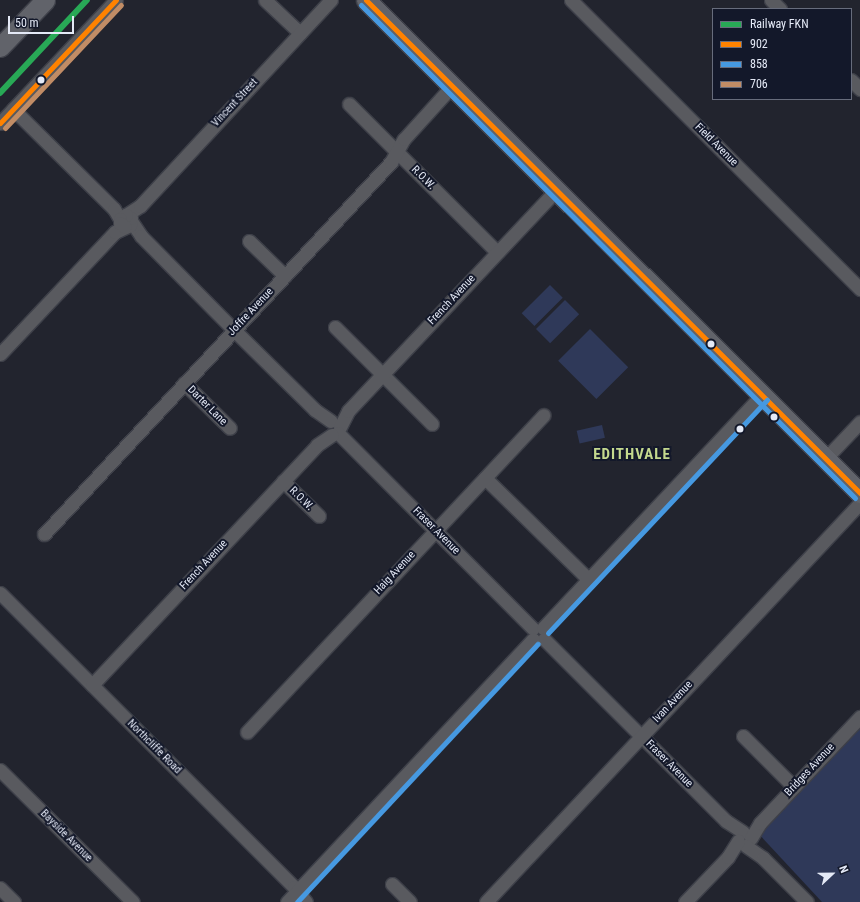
<!DOCTYPE html>
<style>
body{margin:0}
#map{position:relative;width:860px;height:902px;overflow:hidden;background:#22242e;font-family:"Roboto Condensed",sans-serif}
div>[style]{position:absolute}
[style*='--x']{left:calc(var(--x)*1px);top:calc(var(--y)*1px);width:calc(var(--w)*1px);rotate:calc(var(--a)*1deg)}
.green>*{inset:0;background:#2f3959;transform-origin:0 0}
.roads{filter:drop-shadow(1px 0 #3e4049) drop-shadow(-1px 0 #3e4049) drop-shadow(0 1px #3e4049) drop-shadow(0 -1px #3e4049)}
.minor>*{height:13px;margin:-6.5px;padding:0 6.5px;transform-origin:6.5px;border-radius:6.5px;background:#595a5f}
.highway>*{height:19px;margin:-9.5px;padding:0 9.5px;transform-origin:9.5px;border-radius:9.5px;background:#61636a}
.bus-1>*{height:5px;margin:-2.5px;padding:0 2.5px;transform-origin:2.5px;border-radius:2.5px;background:#ff8200}
.bus-2>*{height:5px;margin:-2.5px;padding:0 2.5px;transform-origin:2.5px;border-radius:2.5px;background:#4699e1}
.bus-3>*{height:5px;margin:-2.5px;padding:0 2.5px;transform-origin:2.5px;border-radius:2.5px;background:#c18c65}
.rail-1>*{height:6px;margin:-3px;padding:0 3px;transform-origin:3px;border-radius:3px;background:#28a956}
.dots>*{width:11px;height:11px;translate:-50% -50%;box-sizing:border-box;border:2px solid #13182a;border-radius:50%}
span{translate:-50% -50%;white-space:nowrap;text-align:center;line-height:1.15;-webkit-text-stroke:4px #13182a;paint-order:stroke}
.street-label{font-size:11px;color:#e4e9f6}
.district-label{font-size:15px;color:#c5d98e;font-weight:700;letter-spacing:1px}
.legend{position:absolute;left:712px;top:8px;width:140px;height:92px;box-sizing:border-box;background:#13182a;border:1px solid #676c7c;margin:0;padding:5px 7px;list-style:none;font-size:12px;color:#e4e9f6}
.legend li{display:flex;align-items:center;gap:8px;height:20px}
.legend b{width:20px;border:1px solid #676c7c}
.north{position:absolute;left:812px;top:854px;width:40px;height:40px;-webkit-text-stroke:3px #13182a;paint-order:stroke;rotate:68deg;font-size:11px;font-weight:700;line-height:16px;text-align:center;color:#e4e9f6}
.north::after{content:'';display:block;margin:auto;width:14px;height:18px;background:#e4e9f6;clip-path:polygon(50% 0,100% 100%,50% 72%,0 100%)}
.scale{position:absolute;left:8px;top:16px;width:66px;height:18px;box-sizing:border-box;border:2px solid #e4e9f6;border-top:0;padding-left:5px;font-size:12px;line-height:14px;white-space:nowrap;color:#e4e9f6;-webkit-text-stroke:3px #13182a;paint-order:stroke}
</style>
<div id="map">
<div class="green">
<i style="left:550px;top:285px;width:18px;height:40px;rotate:45deg"></i>
<i style="left:565px;top:300px;width:20px;height:41px;rotate:45deg"></i>
<i style="left:590px;top:329px;width:54px;height:45px;rotate:45deg"></i>
<i style="left:602px;top:425px;width:13px;height:26px;rotate:77deg"></i>
<i style="clip-path:polygon(860px 726px,860px 902px,822px 902px,757px 832px)"></i>
</div>
<div class="roads">
<div class="minor">
<i style="--x:265;--y:0;--w:48;--a:43.3"></i>
<i style="--x:571;--y:0;--w:409;--a:45"></i>
<i style="--x:771;--y:0;--w:13;--a:45"></i>
<i style="--x:851;--y:80;--w:13;--a:45"></i>
<i style="--x:349;--y:104;--w:209;--a:45"></i>
<i style="--x:13;--y:109;--w:142;--a:44.7"></i>
<i style="--x:114;--y:209;--w:12;--a:59"></i>
<i style="--x:0;--y:123;--w:169;--a:-46.7"></i>
<i style="--x:126;--y:215;--w:17;--a:-33"></i>
<i style="--x:140;--y:206;--w:281;--a:-47.2"></i>
<i style="--x:131;--y:221;--w:18;--a:56"></i>
<i style="--x:141;--y:236;--w:132;--a:45.3"></i>
<i style="--x:234;--y:330;--w:114;--a:44.6"></i>
<i style="--x:315;--y:410;--w:19;--a:35"></i>
<i style="--x:249;--y:241;--w:50;--a:44.2"></i>
<i style="--x:335;--y:327;--w:137;--a:45"></i>
<i style="--x:0;--y:354;--w:168;--a:-46.7"></i>
<i style="--x:115;--y:232;--w:17;--a:-25"></i>
<i style="--x:130;--y:225;--w:7;--a:-82"></i>
<i style="--x:131;--y:218;--w:6;--a:-149"></i>
<i style="--x:126;--y:215;--w:7;--a:146"></i>
<i style="--x:120;--y:219;--w:4;--a:90"></i>
<i style="--x:120;--y:223;--w:6;--a:39"></i>
<i style="--x:184;--y:383;--w:64;--a:44.4"></i>
<i style="--x:340;--y:427;--w:18;--a:-63"></i>
<i style="--x:348;--y:411;--w:303;--a:-46.7"></i>
<i style="--x:338;--y:433;--w:276;--a:45.1"></i>
<i style="--x:825;--y:459;--w:51;--a:-46.6"></i>
<i style="--x:485;--y:478;--w:146;--a:44.4"></i>
<i style="--x:283;--y:481;--w:50;--a:44.2"></i>
<i style="--x:44;--y:534;--w:509;--a:-46.99"></i>
<i style="--x:391;--y:162;--w:26;--a:-61"></i>
<i style="--x:404;--y:139;--w:72;--a:-47.8"></i>
<i style="--x:0;--y:593;--w:416;--a:45"></i>
<i style="--x:294;--y:887;--w:19;--a:51"></i>
<i style="--x:543;--y:628;--w:320;--a:-46.8"></i>
<i style="--x:544;--y:639;--w:257;--a:45"></i>
<i style="--x:726;--y:821;--w:20;--a:33"></i>
<i style="--x:92;--y:685;--w:329;--a:-46.8"></i>
<i style="--x:317;--y:445;--w:18;--a:-34"></i>
<i style="--x:247;--y:732;--w:434;--a:-46.9"></i>
<i style="--x:743;--y:736;--w:72;--a:45"></i>
<i style="--x:0;--y:770;--w:187;--a:44.8"></i>
<i style="--x:751;--y:838;--w:17;--a:-59"></i>
<i style="--x:760;--y:823;--w:146;--a:-46.7"></i>
<i style="--x:746;--y:846;--w:21;--a:35"></i>
<i style="--x:763;--y:858;--w:62;--a:45"></i>
<i style="--x:392;--y:884;--w:25;--a:45"></i>
<i style="--x:0;--y:888;--w:20;--a:45"></i>
<i style="--x:287;--y:902;--w:360;--a:-46.9"></i>
<i style="--x:486;--y:902;--w:547;--a:-46.85"></i>
<i style="--x:685;--y:902;--w:62;--a:-46.3"></i>
<i style="--x:728;--y:857;--w:19;--a:-58"></i>
</div>
<div class="highway">
<i style="--x:366;--y:0;--w:698;--a:44.94"></i>
<i style="--x:0;--y:47;--w:65;--a:-46.2"></i>
</div>
</div>
<div class="bus-1">
<i style="--x:366;--y:0;--w:698;--a:44.94"></i>
<i style="--x:0;--y:123;--w:169;--a:-46.7"></i>
</div>
<div class="bus-2">
<i style="--x:361;--y:5;--w:698;--a:44.94"></i>
<i style="--x:548;--y:633;--w:320;--a:-46.8"></i>
<i style="--x:297;--y:902;--w:353;--a:-47"></i>
</div>
<div class="bus-3">
<i style="--x:5;--y:128;--w:169;--a:-46.7"></i>
</div>
<div class="rail-1">
<i style="--x:0;--y:93;--w:127;--a:-46.9"></i>
</div>
<div class="dots">
<i style="left:41px;top:80px;background:#e4e9f6"></i>
<i style="left:711px;top:344px;background:#e4e9f6"></i>
<i style="left:774px;top:417px;background:#e4e9f6"></i>
<i style="left:740px;top:429px;background:#e4e9f6"></i>
</div>
<div class="street-label">
<span style="left:235px;top:103px;rotate:-47deg">Vincent Street</span>
<span style="left:716px;top:145px;rotate:45deg">Field Avenue</span>
<span style="left:423px;top:178px;rotate:45deg">R.O.W.</span>
<span style="left:452px;top:300px;rotate:-47deg">French Avenue</span>
<span style="left:251px;top:312px;rotate:-47deg">Joffre Avenue</span>
<span style="left:207px;top:406px;rotate:45deg">Darter Lane</span>
<span style="left:301px;top:499px;rotate:44deg">R.O.W.</span>
<span style="left:436px;top:531px;rotate:45deg">Fraser Avenue</span>
<span style="left:204px;top:565px;rotate:-47deg">French Avenue</span>
<span style="left:395px;top:573px;rotate:-47deg">Haig Avenue</span>
<span style="left:673px;top:702px;rotate:-47deg">Ivan Avenue</span>
<span style="left:154px;top:747px;rotate:45deg">Northcliffe Road</span>
<span style="left:669px;top:764px;rotate:45deg">Fraser Avenue</span>
<span style="left:810px;top:770px;rotate:-47deg">Bridges Avenue</span>
<span style="left:66px;top:836px;rotate:45deg">Bayside Avenue</span>
</div>
<div class="district-label">
<span style="left:632px;top:455px">EDITHVALE</span>
</div>
<ul class="legend">
<li><b style="height:5px;background:#28a956"></b>Railway FKN</li>
<li><b style="height:5px;background:#ff8200"></b>902</li>
<li><b style="height:5px;background:#4699e1"></b>858</li>
<li><b style="height:5px;background:#c18c65"></b>706</li>
</ul>
<div class="north">N</div>
<div class="scale">50 m</div>
</div>
